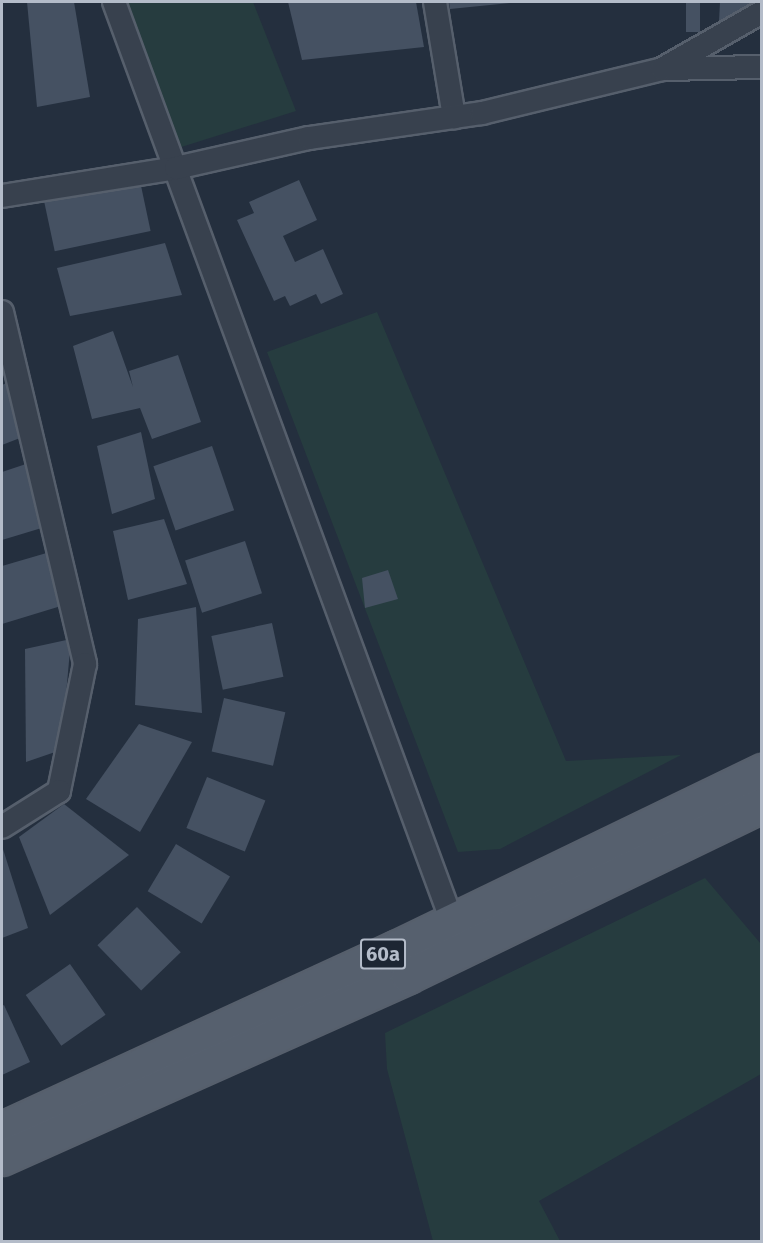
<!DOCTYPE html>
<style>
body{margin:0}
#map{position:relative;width:763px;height:1243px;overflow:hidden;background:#242f3e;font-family:"Fira Sans",sans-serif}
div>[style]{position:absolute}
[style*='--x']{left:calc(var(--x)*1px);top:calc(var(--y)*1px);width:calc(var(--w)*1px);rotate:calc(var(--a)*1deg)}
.green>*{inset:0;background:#263c3f}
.building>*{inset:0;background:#455162;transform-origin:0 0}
.roads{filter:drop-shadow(2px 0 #565f6c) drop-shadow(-2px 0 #565f6c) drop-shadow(0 2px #565f6c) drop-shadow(0 -2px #565f6c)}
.street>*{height:22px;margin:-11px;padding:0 11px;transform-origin:11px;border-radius:11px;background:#38414e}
.primary>*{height:33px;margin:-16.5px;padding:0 16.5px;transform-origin:16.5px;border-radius:16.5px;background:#56606e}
span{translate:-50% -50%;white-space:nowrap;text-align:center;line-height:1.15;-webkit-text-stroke:6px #1d2633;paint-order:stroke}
.shield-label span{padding:2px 4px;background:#1d2633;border:2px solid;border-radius:4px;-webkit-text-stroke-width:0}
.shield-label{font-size:20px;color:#b4bcc9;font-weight:700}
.frame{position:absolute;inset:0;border:3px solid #b4bcc9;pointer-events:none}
</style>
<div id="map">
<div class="green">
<i style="clip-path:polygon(122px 2px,253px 2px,296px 111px,175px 149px)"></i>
<i style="clip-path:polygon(377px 312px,566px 761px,681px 755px,500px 849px,458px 852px,267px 352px)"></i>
<i style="clip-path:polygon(705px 878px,761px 944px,761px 1074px,539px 1201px,560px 1241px,433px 1241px,387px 1069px,385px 1033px)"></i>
</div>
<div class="building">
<i style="clip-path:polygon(27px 2px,74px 2px,90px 97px,37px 107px)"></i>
<i style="clip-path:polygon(288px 2px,416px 2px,424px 47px,302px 60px)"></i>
<i style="clip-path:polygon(449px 2px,510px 2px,510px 3px,450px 9px)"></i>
<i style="left:686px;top:2px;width:14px;height:30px"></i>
<i style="clip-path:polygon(720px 2px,762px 2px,732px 23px,719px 22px)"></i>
<i style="clip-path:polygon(299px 180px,317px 220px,283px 236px,295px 262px,323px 249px,343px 294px,321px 304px,316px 294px,290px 306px,285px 296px,274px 301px,237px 220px,254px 213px,249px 202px)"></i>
<i style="left:140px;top:181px;width:51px;height:98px;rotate:78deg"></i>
<i style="clip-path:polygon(165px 243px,182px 295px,70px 316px,57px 268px)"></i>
<i style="clip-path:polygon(113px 331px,133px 387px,129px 371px,178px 355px,201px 422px,152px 439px,140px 408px,92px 419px,73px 346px)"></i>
<i style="clip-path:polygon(9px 382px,20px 438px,2px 445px,2px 385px)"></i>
<i style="clip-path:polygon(141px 432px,155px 499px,112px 514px,97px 446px)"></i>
<i style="left:212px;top:446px;width:68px;height:62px;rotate:71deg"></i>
<i style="clip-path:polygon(29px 463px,45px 527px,2px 540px,2px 472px)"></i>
<i style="clip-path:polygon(164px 519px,187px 584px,128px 600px,113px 531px)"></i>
<i style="left:245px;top:541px;width:55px;height:63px;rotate:72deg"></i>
<i style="clip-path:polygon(50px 552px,61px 606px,2px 624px,2px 566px)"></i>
<i style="clip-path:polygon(388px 570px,398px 599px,365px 608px,362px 578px)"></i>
<i style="clip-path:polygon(196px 607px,202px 713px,135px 705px,138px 619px)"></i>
<i style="left:272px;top:623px;width:55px;height:62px;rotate:78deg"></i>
<i style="clip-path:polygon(71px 639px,61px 750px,26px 762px,25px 649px)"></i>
<i style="left:224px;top:698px;width:63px;height:55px;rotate:13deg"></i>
<i style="clip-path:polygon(139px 724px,192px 742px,140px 832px,86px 799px)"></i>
<i style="left:207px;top:777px;width:63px;height:55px;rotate:22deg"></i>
<i style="clip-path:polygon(64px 804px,129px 855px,50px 915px,19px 837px)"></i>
<i style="left:176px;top:844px;width:63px;height:55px;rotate:31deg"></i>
<i style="clip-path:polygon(2px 846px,28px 928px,2px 938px)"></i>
<i style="left:137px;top:907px;width:63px;height:55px;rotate:46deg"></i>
<i style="left:70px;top:964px;width:62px;height:54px;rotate:55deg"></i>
<i style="clip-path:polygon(4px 1005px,30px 1062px,2px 1075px,2px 1006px)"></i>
</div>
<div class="roads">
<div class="street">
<i style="--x:114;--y:2;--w:979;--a:69.81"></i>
<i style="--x:435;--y:2;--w:117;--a:80.6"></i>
<i style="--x:664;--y:69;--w:98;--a:-1.2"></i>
<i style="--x:2;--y:196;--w:176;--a:-9.1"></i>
<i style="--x:176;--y:168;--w:136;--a:-12.7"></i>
<i style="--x:309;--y:138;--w:175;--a:-8.2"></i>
<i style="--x:482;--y:113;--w:185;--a:-13.7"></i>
<i style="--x:662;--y:69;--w:115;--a:-29.7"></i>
<i style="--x:2;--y:312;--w:362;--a:76.7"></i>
<i style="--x:85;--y:664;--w:130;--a:101.6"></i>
<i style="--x:59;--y:791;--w:67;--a:147.7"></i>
</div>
<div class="primary">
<i style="--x:2;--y:1129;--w:434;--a:-24.7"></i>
<i style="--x:396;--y:948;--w:407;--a:-25.8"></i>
<i style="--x:2;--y:1158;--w:445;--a:-24.1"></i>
<i style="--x:408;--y:976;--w:393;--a:-25.8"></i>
</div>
</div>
<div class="shield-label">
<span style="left:383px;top:954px">60a</span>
</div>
<div class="frame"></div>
</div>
